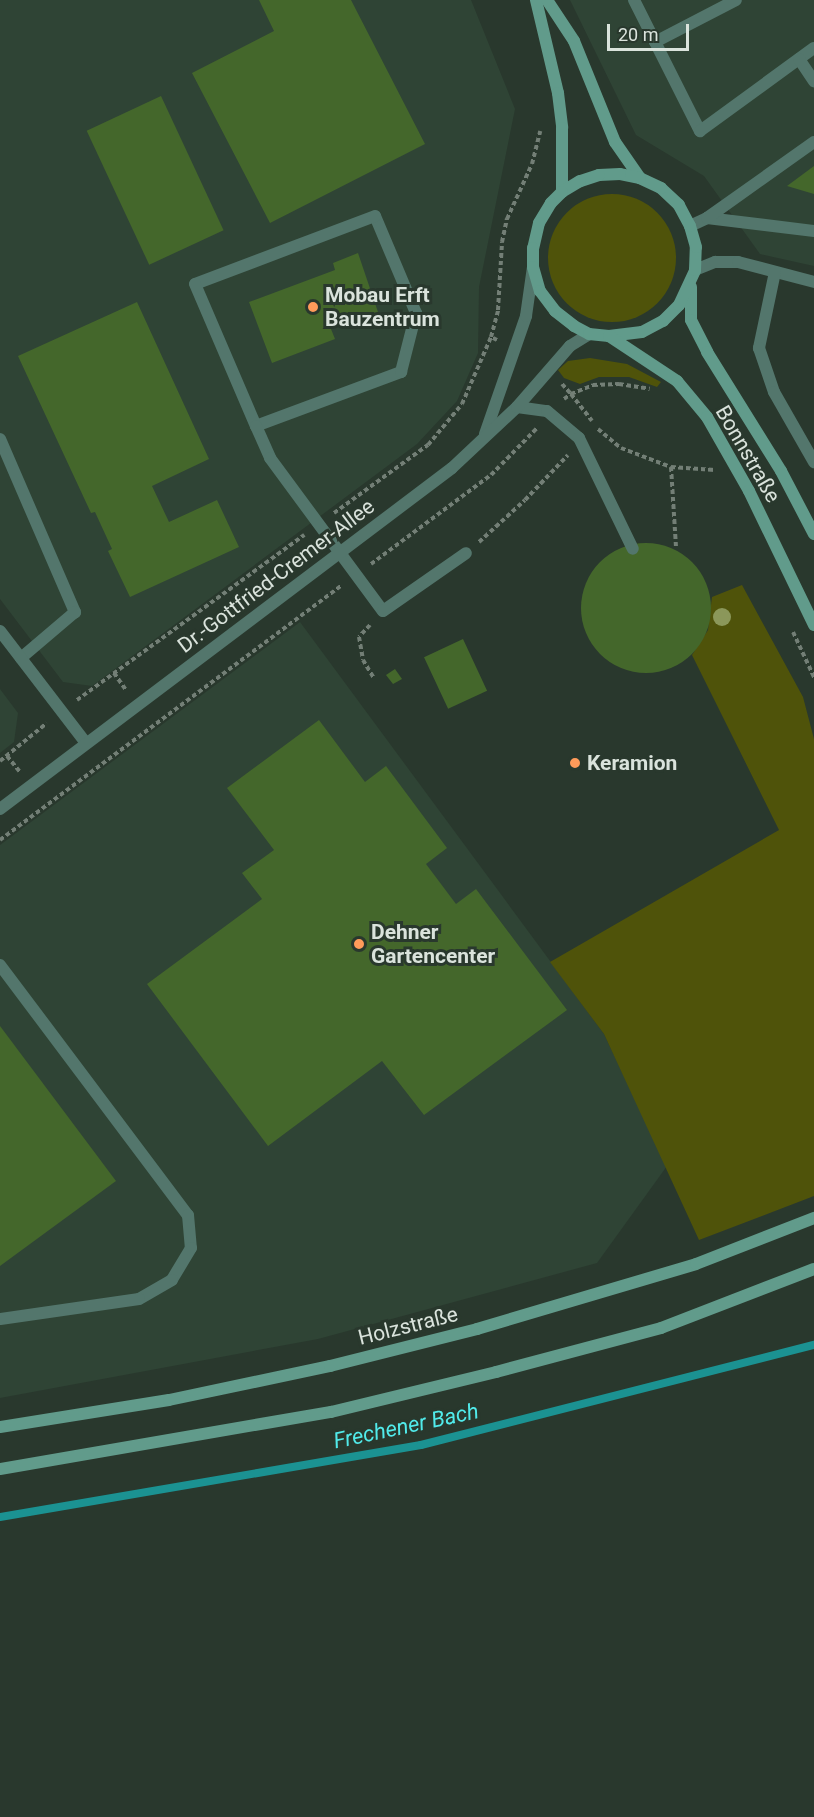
<!DOCTYPE html>
<meta charset="utf-8">
<style>
body{margin:0}
#map{position:relative;width:814px;height:1817px;overflow:hidden;background:#29382d;font-family:Roboto,sans-serif}
div>[style]{position:absolute}
[style*='--x']{left:calc(var(--x)*1px);top:calc(var(--y)*1px);width:calc(var(--w)*1px);rotate:calc(var(--a)*1deg)}
.built>*{inset:0;background:#2f4435}
.green>*{inset:0;background:#4f530a}
.round{border-radius:50%}
.stream>*{height:8px;margin:-4px;padding:0 4px;transform-origin:4px;border-radius:4px;background:#1b9292}
.building>*{inset:0;background:#44672b;transform-origin:0 0}
.path>*{height:4px;margin-top:-2px;transform-origin:0;background:repeating-linear-gradient(90deg,#737f76 0 4.5px,transparent 0 7.5px)}
.service>*{height:12px;margin:-6px;padding:0 6px;transform-origin:6px;border-radius:6px;background:#53766c}
.minor>*{height:12px;margin:-6px;padding:0 6px;transform-origin:6px;border-radius:6px;background:#53766c}
.secondary>*{height:12px;margin:-6px;padding:0 6px;transform-origin:6px;border-radius:6px;background:#619b8b}
.trees>*{width:18px;height:18px;margin:-9px;border-radius:50%;background:#8b975a}
.dots>*{width:16px;height:16px;translate:-50% -50%;box-sizing:border-box;border:3px solid #29382d;border-radius:50%}
span{translate:-50% -50%;white-space:nowrap;text-align:center;line-height:1.15;-webkit-text-stroke:6px #29382d;paint-order:stroke}
.poi-label{font-size:21px;color:#dae3dc;font-weight:700}
.left{translate:0 -50%;text-align:left}
.street-label{font-size:21px;color:#dae3dc}
.water-label{font-size:22px;color:#51ebeb;font-style:italic}
.scale{position:absolute;left:607px;top:24px;width:82px;height:27px;box-sizing:border-box;border:3px solid #dae3dc;border-top:0;padding-left:8px;font-size:18px;line-height:21px;white-space:nowrap;color:#dae3dc;-webkit-text-stroke:4px #29382d;paint-order:stroke}
</style>
<div id="map">
<div class="built">
<i style="clip-path:polygon(0 0,471px 0,515px 109px,479px 287px,478px 353px,457px 401px,417px 444px,92px 686px,63px 682px,0 599px)"></i>
<i style="clip-path:polygon(570px 0,814px 0,814px 266px,760px 254px,704px 176px,636px 135px)"></i>
<i style="clip-path:polygon(300px 622px,604px 1034px,667px 1166px,597px 1263px,318px 1339px,0 1398px,0 845px)"></i>
<i style="clip-path:polygon(0 689px,18px 713px,14px 742px,0 753px)"></i>
</div>
<div class="green">
<i class="round" style="left:548px;top:194px;width:128px;height:128px"></i>
<i style="clip-path:polygon(590px 358px,627px 364px,661px 382px,657px 387px,629px 377px,599px 377px,580px 384px,564px 378px,558px 370px,568px 361px)"></i>
<i style="clip-path:polygon(742px 585px,803px 697px,814px 739px,814px 1196px,699px 1240px,604px 1034px,550px 962px,779px 830px,692px 655px,708px 630px,712px 597px)"></i>
</div>
<div class="stream">
<i style="--x:0;--y:1517;--w:427;--a:-9.7"></i>
<i style="--x:421;--y:1445;--w:406;--a:-14.3"></i>
</div>
<div class="building">
<i style="clip-path:polygon(259px 0,351px 0,425px 144px,270px 223px,192px 73px,274px 31px)"></i>
<i style="left:161px;top:96px;width:148px;height:82px;rotate:65deg"></i>
<i style="clip-path:polygon(814px 166px,814px 194px,787px 186px)"></i>
<i style="clip-path:polygon(358px 253px,378px 312px,331px 329px,335px 339px,272px 363px,249px 302px,335px 270px,333px 263px)"></i>
<i style="clip-path:polygon(137px 302px,209px 459px,152px 486px,169px 522px,217px 500px,239px 547px,130px 597px,108px 551px,112px 549px,95px 512px,91px 513px,18px 356px)"></i>
<i class="round" style="left:581px;top:543px;width:130px;height:130px"></i>
<i style="left:463px;top:639px;width:57px;height:43px;rotate:65deg"></i>
<i style="clip-path:polygon(395px 669px,402px 679px,393px 684px,386px 675px)"></i>
<i style="clip-path:polygon(319px 720px,365px 782px,386px 766px,447px 848px,426px 864px,456px 904px,476px 889px,567px 1010px,424px 1115px,382px 1061px,268px 1146px,147px 984px,262px 899px,242px 873px,274px 850px,227px 788px)"></i>
<i style="clip-path:polygon(0 1026px,116px 1181px,0 1266px)"></i>
</div>
<div class="path">
<i style="--x:497;--y:340;--w:7;--a:-153"></i>
<i style="--x:491;--y:337;--w:28;--a:-75"></i>
<i style="--x:498;--y:310;--w:68;--a:-86.6"></i>
<i style="--x:502;--y:242;--w:24;--a:-78"></i>
<i style="--x:507;--y:219;--w:60;--a:-65.6"></i>
<i style="--x:532;--y:164;--w:34;--a:-76"></i>
<i style="--x:562;--y:384;--w:13;--a:48"></i>
<i style="--x:571;--y:394;--w:24;--a:-22"></i>
<i style="--x:593;--y:385;--w:26;--a:-2"></i>
<i style="--x:619;--y:384;--w:31;--a:9"></i>
<i style="--x:564;--y:399;--w:9;--a:-36"></i>
<i style="--x:571;--y:394;--w:34;--a:52"></i>
<i style="--x:598;--y:429;--w:30;--a:40"></i>
<i style="--x:621;--y:448;--w:53;--a:20.8"></i>
<i style="--x:671;--y:467;--w:44;--a:3.9"></i>
<i style="--x:671;--y:467;--w:80;--a:86.4"></i>
<i style="--x:334;--y:513;--w:116;--a:-35.9"></i>
<i style="--x:428;--y:445;--w:53;--a:-50.3"></i>
<i style="--x:462;--y:404;--w:73;--a:-66.6"></i>
<i style="--x:479;--y:542;--w:62;--a:-42.4"></i>
<i style="--x:525;--y:500;--w:62;--a:-46.3"></i>
<i style="--x:371;--y:564;--w:149;--a:-36.6"></i>
<i style="--x:491;--y:475;--w:66;--a:-45.6"></i>
<i style="--x:370;--y:625;--w:16;--a:133"></i>
<i style="--x:359;--y:637;--w:23;--a:80"></i>
<i style="--x:363;--y:660;--w:21;--a:59"></i>
<i style="--x:793;--y:632;--w:50;--a:65"></i>
<i style="--x:114;--y:673;--w:21;--a:55"></i>
<i style="--x:77;--y:700;--w:281;--a:-36"></i>
<i style="--x:7;--y:756;--w:21;--a:51"></i>
<i style="--x:0;--y:761;--w:60;--a:-39"></i>
<i style="--x:0;--y:840;--w:425;--a:-36.7"></i>
</div>
<div class="service">
<i style="--x:634;--y:0;--w:147;--a:63.3"></i>
<i style="--x:700;--y:131;--w:141;--a:-36.1"></i>
<i style="--x:655;--y:42;--w:91;--a:-27.4"></i>
<i style="--x:799;--y:59;--w:27;--a:56"></i>
<i style="--x:707;--y:218;--w:108;--a:6.9"></i>
<i style="--x:695;--y:270;--w:22;--a:-22"></i>
<i style="--x:715;--y:262;--w:23;--a:0"></i>
<i style="--x:738;--y:262;--w:79;--a:14.7"></i>
<i style="--x:775;--y:272;--w:78;--a:101.9"></i>
<i style="--x:759;--y:348;--w:46;--a:71.2"></i>
<i style="--x:774;--y:392;--w:81;--a:60.3"></i>
<i style="--x:517;--y:407;--w:30;--a:8"></i>
<i style="--x:547;--y:411;--w:42;--a:40.2"></i>
<i style="--x:579;--y:438;--w:123;--a:64.1"></i>
<i style="--x:256;--y:426;--w:155;--a:-20.4"></i>
<i style="--x:401;--y:372;--w:61;--a:-75.7"></i>
<i style="--x:416;--y:313;--w:105;--a:-112.9"></i>
<i style="--x:375;--y:216;--w:192;--a:159.3"></i>
<i style="--x:195;--y:284;--w:155;--a:66.8"></i>
<i style="--x:256;--y:426;--w:35;--a:66"></i>
<i style="--x:270;--y:458;--w:190;--a:53.6"></i>
<i style="--x:383;--y:611;--w:101;--a:-34.9"></i>
<i style="--x:0;--y:439;--w:189;--a:66.6"></i>
<i style="--x:75;--y:612;--w:71;--a:139.6"></i>
<i style="--x:0;--y:965;--w:313;--a:53.1"></i>
<i style="--x:188;--y:1215;--w:33;--a:85"></i>
<i style="--x:191;--y:1248;--w:37;--a:121"></i>
<i style="--x:172;--y:1280;--w:38;--a:150"></i>
<i style="--x:139;--y:1299;--w:140;--a:171.8"></i>
</div>
<div class="minor">
<i style="--x:690;--y:226;--w:19;--a:-25"></i>
<i style="--x:707;--y:218;--w:131;--a:-35.4"></i>
<i style="--x:485;--y:434;--w:125;--a:-70.8"></i>
<i style="--x:526;--y:316;--w:49;--a:-81.9"></i>
<i style="--x:0;--y:631;--w:141;--a:52.5"></i>
<i style="--x:0;--y:809;--w:566;--a:-37.03"></i>
<i style="--x:452;--y:468;--w:89;--a:-43.2"></i>
<i style="--x:517;--y:407;--w:81;--a:-49"></i>
<i style="--x:570;--y:346;--w:22;--a:-32"></i>
</div>
<div class="secondary">
<i style="--x:536;--y:0;--w:96;--a:76.7"></i>
<i style="--x:558;--y:93;--w:35;--a:83"></i>
<i style="--x:562;--y:128;--w:64;--a:90"></i>
<i style="--x:547;--y:0;--w:49;--a:56.6"></i>
<i style="--x:574;--y:41;--w:109;--a:67.9"></i>
<i style="--x:615;--y:142;--w:44;--a:55.2"></i>
<i style="--x:691;--y:287;--w:33;--a:90"></i>
<i style="--x:691;--y:320;--w:36;--a:63"></i>
<i style="--x:707;--y:352;--w:140;--a:58.1"></i>
<i style="--x:781;--y:471;--w:71;--a:62.4"></i>
<i style="--x:609;--y:336;--w:33;--a:-7"></i>
<i style="--x:642;--y:332;--w:24;--a:-28"></i>
<i style="--x:663;--y:321;--w:23;--a:-45"></i>
<i style="--x:679;--y:305;--w:38;--a:-65"></i>
<i style="--x:695;--y:270;--w:23;--a:-88"></i>
<i style="--x:696;--y:247;--w:22;--a:-106"></i>
<i style="--x:690;--y:226;--w:24;--a:-118"></i>
<i style="--x:679;--y:205;--w:25;--a:-137"></i>
<i style="--x:661;--y:188;--w:23;--a:-155"></i>
<i style="--x:640;--y:178;--w:20;--a:-169"></i>
<i style="--x:620;--y:174;--w:21;--a:177"></i>
<i style="--x:599;--y:175;--w:20;--a:162"></i>
<i style="--x:580;--y:181;--w:21;--a:149"></i>
<i style="--x:562;--y:192;--w:16;--a:135"></i>
<i style="--x:551;--y:203;--w:23;--a:121"></i>
<i style="--x:539;--y:223;--w:26;--a:103"></i>
<i style="--x:533;--y:248;--w:19;--a:90"></i>
<i style="--x:533;--y:267;--w:25;--a:74"></i>
<i style="--x:540;--y:291;--w:25;--a:53"></i>
<i style="--x:555;--y:311;--w:24;--a:38"></i>
<i style="--x:574;--y:326;--w:17;--a:28"></i>
<i style="--x:589;--y:334;--w:20;--a:6"></i>
<i style="--x:609;--y:336;--w:82;--a:33.5"></i>
<i style="--x:677;--y:381;--w:47;--a:50.2"></i>
<i style="--x:707;--y:417;--w:85;--a:60.4"></i>
<i style="--x:749;--y:491;--w:149;--a:64.1"></i>
<i style="--x:0;--y:1427;--w:171;--a:-9.1"></i>
<i style="--x:169;--y:1400;--w:165;--a:-11.9"></i>
<i style="--x:330;--y:1366;--w:152;--a:-14.1"></i>
<i style="--x:477;--y:1329;--w:228;--a:-16.5"></i>
<i style="--x:696;--y:1264;--w:127;--a:-21.3"></i>
<i style="--x:0;--y:1469;--w:336;--a:-9.8"></i>
<i style="--x:331;--y:1412;--w:170;--a:-13.6"></i>
<i style="--x:496;--y:1372;--w:171;--a:-14.9"></i>
<i style="--x:661;--y:1328;--w:164;--a:-21.1"></i>
</div>
<div class="trees">
<i style="left:722px;top:617px"></i>
</div>
<div class="dots">
<i style="left:313px;top:307px;background:#ff9b5a"></i>
<i style="left:575px;top:763px;background:#ff9b5a"></i>
<i style="left:359px;top:944px;background:#ff9b5a"></i>
</div>
<div class="poi-label">
<span class="left" style="left:325px;top:307px">Mobau Erft<br>Bauzentrum</span>
<span class="left" style="left:587px;top:763px">Keramion</span>
<span class="left" style="left:371px;top:944px">Dehner<br>Gartencenter</span>
</div>
<div class="street-label">
<span style="left:748px;top:454px;rotate:60deg">Bonnstraße</span>
<span style="left:276px;top:576px;rotate:-37deg">Dr.-Gottfried-Cremer-Allee</span>
<span style="left:408px;top:1326px;rotate:-14deg">Holzstraße</span>
</div>
<div class="water-label">
<span style="left:406px;top:1426px;rotate:-12deg">Frechener Bach</span>
</div>
<div class="scale">20 m</div>
</div>
